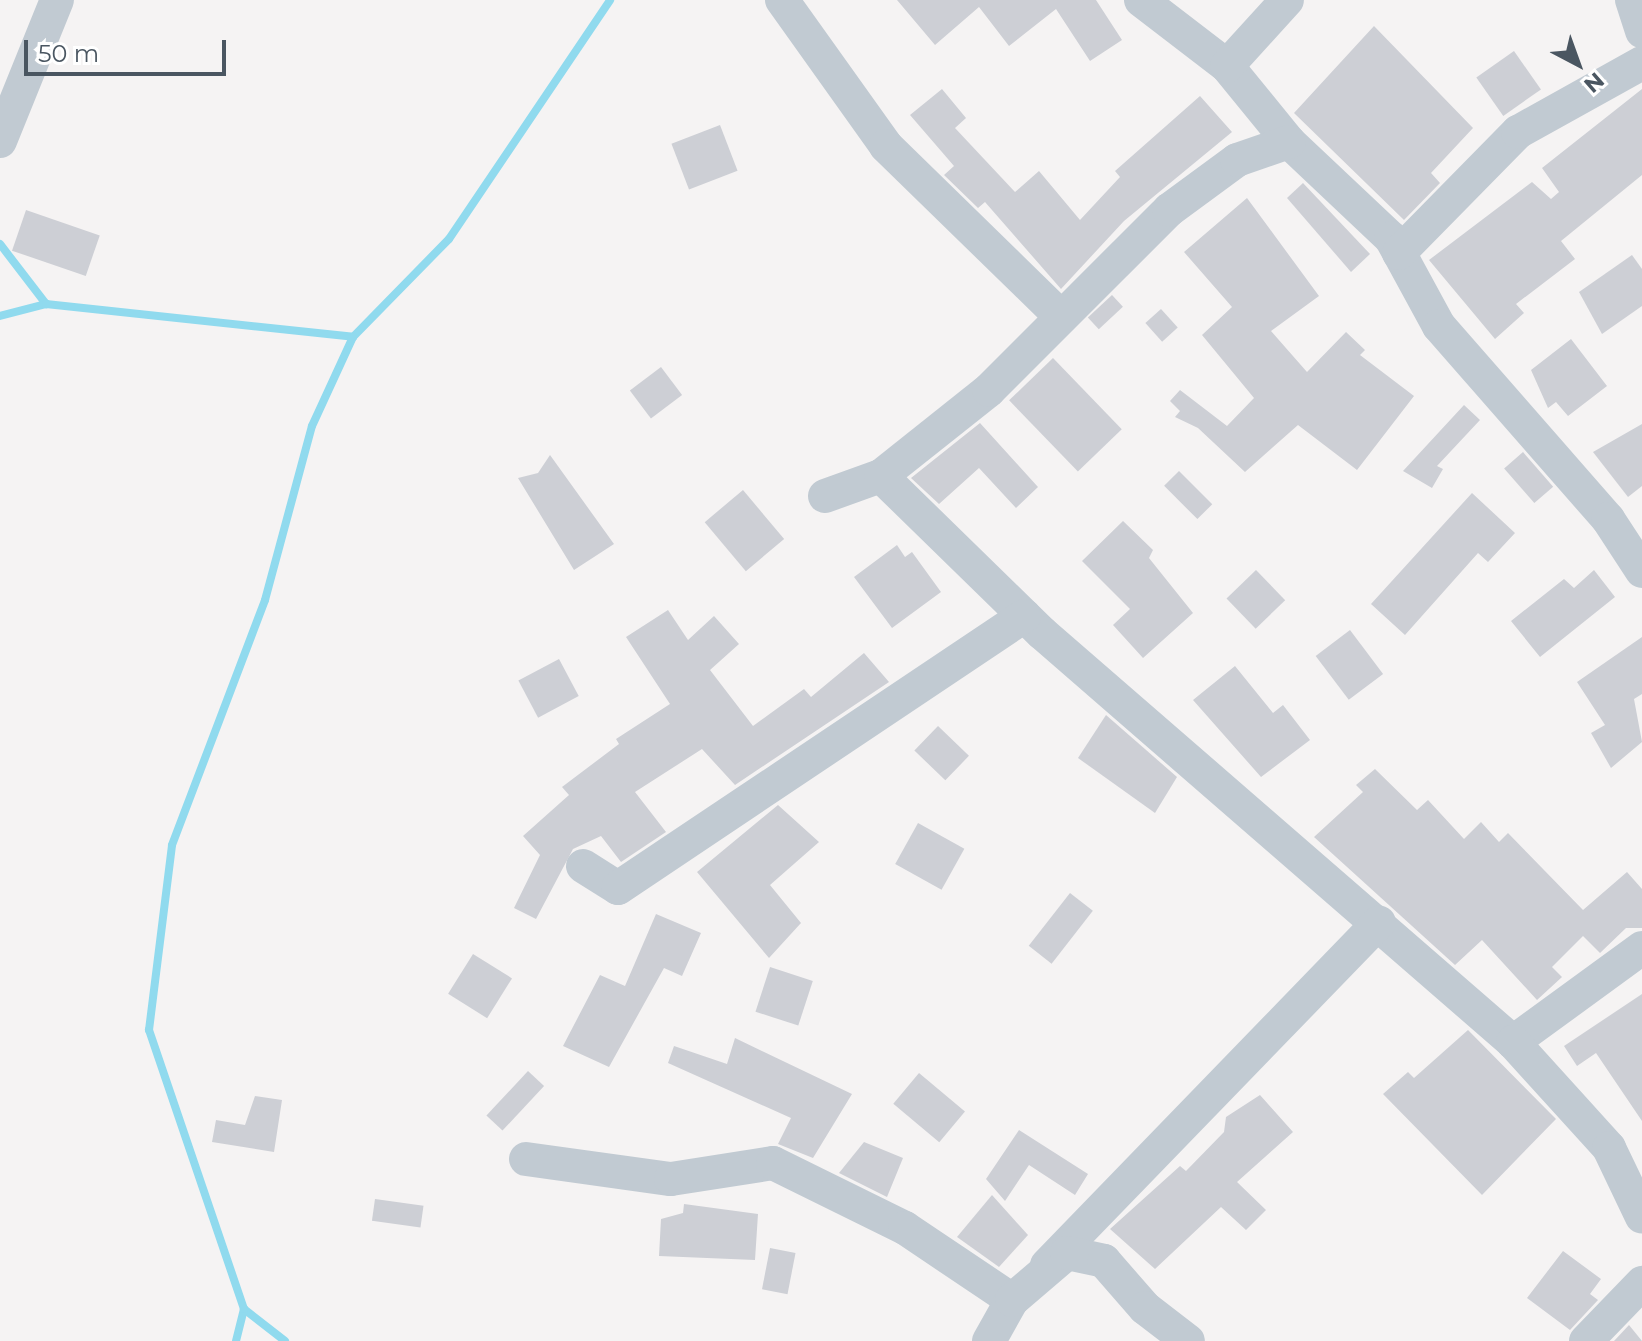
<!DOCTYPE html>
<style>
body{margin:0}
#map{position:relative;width:1642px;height:1341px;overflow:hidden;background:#f5f3f3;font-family:Montserrat,sans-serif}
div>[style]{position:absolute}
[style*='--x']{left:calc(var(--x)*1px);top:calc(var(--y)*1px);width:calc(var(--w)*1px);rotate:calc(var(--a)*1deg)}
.stream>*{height:8px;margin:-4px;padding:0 4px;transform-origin:4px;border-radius:4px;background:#90daee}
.building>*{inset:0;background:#cdcfd5;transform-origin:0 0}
.minor>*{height:34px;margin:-17px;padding:0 17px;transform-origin:17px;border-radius:17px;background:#c1cad2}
span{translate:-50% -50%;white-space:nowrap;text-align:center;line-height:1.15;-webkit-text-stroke:7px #fff;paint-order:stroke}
.north{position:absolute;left:1538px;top:24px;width:80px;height:80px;-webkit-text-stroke:6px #fff;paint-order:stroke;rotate:139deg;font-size:22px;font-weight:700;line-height:32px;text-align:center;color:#4a5661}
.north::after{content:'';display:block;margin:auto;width:28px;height:36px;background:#4a5661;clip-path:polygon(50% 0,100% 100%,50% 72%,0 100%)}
.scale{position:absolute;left:24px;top:40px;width:202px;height:36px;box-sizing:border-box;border:4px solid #4a5661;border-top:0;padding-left:10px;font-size:24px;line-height:28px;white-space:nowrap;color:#4a5661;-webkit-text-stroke:6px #fff;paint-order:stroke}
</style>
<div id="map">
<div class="stream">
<i style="--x:0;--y:244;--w:76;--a:52.5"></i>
<i style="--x:0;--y:316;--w:48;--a:-14.6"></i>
<i style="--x:46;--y:304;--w:309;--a:6.1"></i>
<i style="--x:353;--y:337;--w:137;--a:-45.6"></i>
<i style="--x:449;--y:239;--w:288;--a:-56"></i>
<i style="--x:244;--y:1309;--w:52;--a:38"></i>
<i style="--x:236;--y:1341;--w:33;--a:-76"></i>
<i style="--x:244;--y:1309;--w:295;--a:-108.8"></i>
<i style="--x:149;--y:1030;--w:186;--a:-82.9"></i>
<i style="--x:172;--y:845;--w:262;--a:-69.2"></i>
<i style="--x:265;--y:600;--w:180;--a:-74.9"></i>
<i style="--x:312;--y:426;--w:98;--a:-65.3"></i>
</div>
<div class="building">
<i style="clip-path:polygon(897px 0,1096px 0,1122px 40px,1090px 61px,1056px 9px,1009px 46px,979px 7px,935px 45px)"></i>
<i style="clip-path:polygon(1374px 26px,1473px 128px,1431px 173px,1440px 183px,1404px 220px,1294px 113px)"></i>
<i style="left:1514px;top:51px;width:47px;height:46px;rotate:55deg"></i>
<i style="clip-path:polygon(942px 89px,966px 118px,955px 128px,1015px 192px,1039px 171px,1080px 220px,1120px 177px,1115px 171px,1200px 96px,1232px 132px,1124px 221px,1061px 289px,985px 202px,978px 208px,944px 175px,954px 166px,910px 115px)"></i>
<i style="clip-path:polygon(1642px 89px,1642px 175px,1561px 241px,1575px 259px,1516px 304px,1524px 313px,1495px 339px,1429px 260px,1532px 182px,1551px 199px,1559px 192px,1542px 168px)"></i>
<i style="left:720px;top:125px;width:49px;height:52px;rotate:69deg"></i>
<i style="clip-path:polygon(1303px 183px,1370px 254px,1351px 272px,1287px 198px)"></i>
<i style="clip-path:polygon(1247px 198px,1319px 296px,1271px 331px,1307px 372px,1346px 332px,1365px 350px,1360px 355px,1414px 396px,1357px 470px,1298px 425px,1245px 472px,1198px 428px,1175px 417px,1180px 411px,1170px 401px,1180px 390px,1227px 426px,1254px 398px,1202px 335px,1232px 307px,1184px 252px)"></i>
<i style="left:26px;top:210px;width:78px;height:43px;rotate:19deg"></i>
<i style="clip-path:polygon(1632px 255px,1642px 269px,1642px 306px,1602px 334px,1579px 292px)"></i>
<i style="left:1112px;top:295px;width:16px;height:33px;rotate:47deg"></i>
<i style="left:1161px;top:309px;width:25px;height:21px;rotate:48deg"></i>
<i style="clip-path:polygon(1571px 339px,1607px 386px,1568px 416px,1556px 402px,1548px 408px,1531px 370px)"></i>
<i style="left:1053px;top:358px;width:99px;height:61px;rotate:46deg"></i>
<i style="left:661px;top:367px;width:35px;height:39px;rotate:53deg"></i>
<i style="clip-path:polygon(1464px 405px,1480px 420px,1437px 466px,1443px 469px,1432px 488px,1403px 471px)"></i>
<i style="clip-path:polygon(980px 423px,1038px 487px,1016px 508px,979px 468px,939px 504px,911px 478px)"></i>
<i style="clip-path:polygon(1642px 424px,1642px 486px,1628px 497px,1593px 452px)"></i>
<i style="left:1523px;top:452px;width:46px;height:25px;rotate:49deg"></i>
<i style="clip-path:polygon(550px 455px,614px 544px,574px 570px,518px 478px,538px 473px)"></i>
<i style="left:1179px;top:471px;width:47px;height:21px;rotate:45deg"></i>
<i style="left:743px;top:490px;width:64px;height:50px;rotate:50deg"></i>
<i style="clip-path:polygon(1472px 493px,1515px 533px,1488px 562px,1478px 553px,1405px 635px,1371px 604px)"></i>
<i style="clip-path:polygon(1123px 521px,1153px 550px,1149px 558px,1193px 613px,1143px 658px,1113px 625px,1130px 609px,1082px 561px)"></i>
<i style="clip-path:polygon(897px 545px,905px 557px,912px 552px,941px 592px,892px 628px,854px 577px)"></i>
<i style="left:1256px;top:570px;width:42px;height:41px;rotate:46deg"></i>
<i style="clip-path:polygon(1594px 570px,1615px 597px,1540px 657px,1511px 621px,1564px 579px,1574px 588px)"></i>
<i style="clip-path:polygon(668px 610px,688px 640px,714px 616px,739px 644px,710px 670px,753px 726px,804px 689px,811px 697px,864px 653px,889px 682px,735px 785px,702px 749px,635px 792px,666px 832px,621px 862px,601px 836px,573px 849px,536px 919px,514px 908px,540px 855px,523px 836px,569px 795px,562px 787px,619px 744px,616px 739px,670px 704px,626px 637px)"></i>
<i style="left:1350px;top:630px;width:55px;height:43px;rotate:53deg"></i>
<i style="clip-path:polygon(1642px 637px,1642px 694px,1634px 699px,1642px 742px,1611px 768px,1591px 733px,1605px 725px,1577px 682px)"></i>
<i style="left:559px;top:659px;width:42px;height:46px;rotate:62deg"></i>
<i style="clip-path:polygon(1235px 666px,1273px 713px,1283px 705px,1310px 740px,1261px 777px,1193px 700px)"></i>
<i style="clip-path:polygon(1106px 715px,1177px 777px,1155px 813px,1078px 758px)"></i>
<i style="left:938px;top:726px;width:43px;height:34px;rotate:44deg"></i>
<i style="clip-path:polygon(1375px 769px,1417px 810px,1428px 800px,1464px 839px,1481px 822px,1499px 842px,1508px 833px,1583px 910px,1627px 872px,1642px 889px,1642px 928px,1626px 928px,1600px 953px,1583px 936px,1552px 967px,1562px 977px,1537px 1000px,1482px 940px,1455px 965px,1314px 837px,1363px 792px,1356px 785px)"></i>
<i style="clip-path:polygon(778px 805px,819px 842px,770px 885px,801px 923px,769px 958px,697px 872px)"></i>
<i style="left:918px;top:823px;width:53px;height:47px;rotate:29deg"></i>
<i style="left:1070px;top:893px;width:29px;height:67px;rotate:38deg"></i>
<i style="clip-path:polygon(656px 914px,701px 933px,682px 976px,664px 968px,609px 1067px,563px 1046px,600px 975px,625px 986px)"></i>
<i style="left:473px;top:954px;width:46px;height:47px;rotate:32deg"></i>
<i style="left:770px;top:967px;width:45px;height:47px;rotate:18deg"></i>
<i style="clip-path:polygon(1642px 994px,1642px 1121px,1596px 1053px,1577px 1066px,1564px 1046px)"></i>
<i style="clip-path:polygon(1468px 1030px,1556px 1119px,1482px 1195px,1383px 1094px,1408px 1072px,1414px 1078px)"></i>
<i style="clip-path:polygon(735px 1038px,852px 1094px,813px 1158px,778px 1144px,791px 1118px,668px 1063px,674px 1046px,727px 1064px)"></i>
<i style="left:528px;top:1071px;width:22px;height:61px;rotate:43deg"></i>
<i style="left:919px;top:1073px;width:60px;height:40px;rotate:40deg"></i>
<i style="clip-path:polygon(1260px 1095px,1293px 1132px,1237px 1182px,1266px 1210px,1246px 1230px,1221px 1207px,1155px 1269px,1110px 1229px,1180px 1166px,1186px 1171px,1224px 1132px,1226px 1117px)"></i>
<i style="clip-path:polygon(255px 1096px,282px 1100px,274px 1152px,212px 1142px,216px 1120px,245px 1125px)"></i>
<i style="clip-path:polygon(1019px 1130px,1088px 1174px,1075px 1195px,1029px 1165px,1005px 1201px,986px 1179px)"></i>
<i style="clip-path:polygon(864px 1142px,903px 1158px,887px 1197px,839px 1173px)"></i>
<i style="clip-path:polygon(992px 1195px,1028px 1235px,999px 1267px,957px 1237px)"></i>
<i style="left:375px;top:1199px;width:49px;height:22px;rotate:8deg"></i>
<i style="clip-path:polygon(684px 1204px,758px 1214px,755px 1260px,659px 1256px,661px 1219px,683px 1213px)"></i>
<i style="left:770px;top:1248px;width:26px;height:42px;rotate:11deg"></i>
<i style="clip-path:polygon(1563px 1251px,1601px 1279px,1590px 1294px,1598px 1300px,1570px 1330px,1527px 1298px)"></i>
<i style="clip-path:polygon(1629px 1325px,1642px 1341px,1614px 1341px)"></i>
</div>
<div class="minor">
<i style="--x:782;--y:0;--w:179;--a:54.5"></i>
<i style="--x:886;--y:146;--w:245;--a:44.3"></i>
<i style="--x:1141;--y:0;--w:108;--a:37.5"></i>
<i style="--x:1227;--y:66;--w:98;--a:50.8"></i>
<i style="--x:1289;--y:142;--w:140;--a:43.3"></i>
<i style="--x:1391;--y:238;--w:100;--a:61.4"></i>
<i style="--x:1439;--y:326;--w:257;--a:48.8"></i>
<i style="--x:1608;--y:519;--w:62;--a:56.8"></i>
<i style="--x:1632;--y:0;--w:33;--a:72"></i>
<i style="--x:1227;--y:66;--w:89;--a:-47.7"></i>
<i style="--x:0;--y:141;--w:152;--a:-68"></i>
<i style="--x:1399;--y:253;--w:170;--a:-45.5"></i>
<i style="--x:1518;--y:132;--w:142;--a:-29.1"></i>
<i style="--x:881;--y:476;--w:225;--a:44.3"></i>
<i style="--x:1042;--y:633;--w:624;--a:40.97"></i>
<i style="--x:825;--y:496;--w:59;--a:-19.7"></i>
<i style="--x:881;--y:476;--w:138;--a:-38.5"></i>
<i style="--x:989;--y:390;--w:255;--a:-45"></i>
<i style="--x:1169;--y:210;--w:84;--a:-36.3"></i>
<i style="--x:1237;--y:160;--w:55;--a:-19.1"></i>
<i style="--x:583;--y:866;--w:41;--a:32.2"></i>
<i style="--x:618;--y:888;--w:489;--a:-33.8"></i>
<i style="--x:1642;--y:948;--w:160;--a:143.9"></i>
<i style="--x:1513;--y:1042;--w:143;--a:47.8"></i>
<i style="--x:1609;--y:1148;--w:76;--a:64.4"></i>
<i style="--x:526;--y:1159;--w:146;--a:7.9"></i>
<i style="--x:671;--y:1179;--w:103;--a:-8.9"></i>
<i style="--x:773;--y:1163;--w:147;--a:26.2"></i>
<i style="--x:905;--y:1228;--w:129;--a:33.9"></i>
<i style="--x:1047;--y:1265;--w:477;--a:-45.9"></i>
<i style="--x:989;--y:1341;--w:47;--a:-60.7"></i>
<i style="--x:1012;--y:1300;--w:72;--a:-40.5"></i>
<i style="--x:1067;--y:1253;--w:38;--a:12"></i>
<i style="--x:1104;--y:1261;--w:62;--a:48.9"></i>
<i style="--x:1145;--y:1308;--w:54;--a:37.5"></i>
<i style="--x:1586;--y:1341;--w:81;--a:-46"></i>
</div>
<div class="north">N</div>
<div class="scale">50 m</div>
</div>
